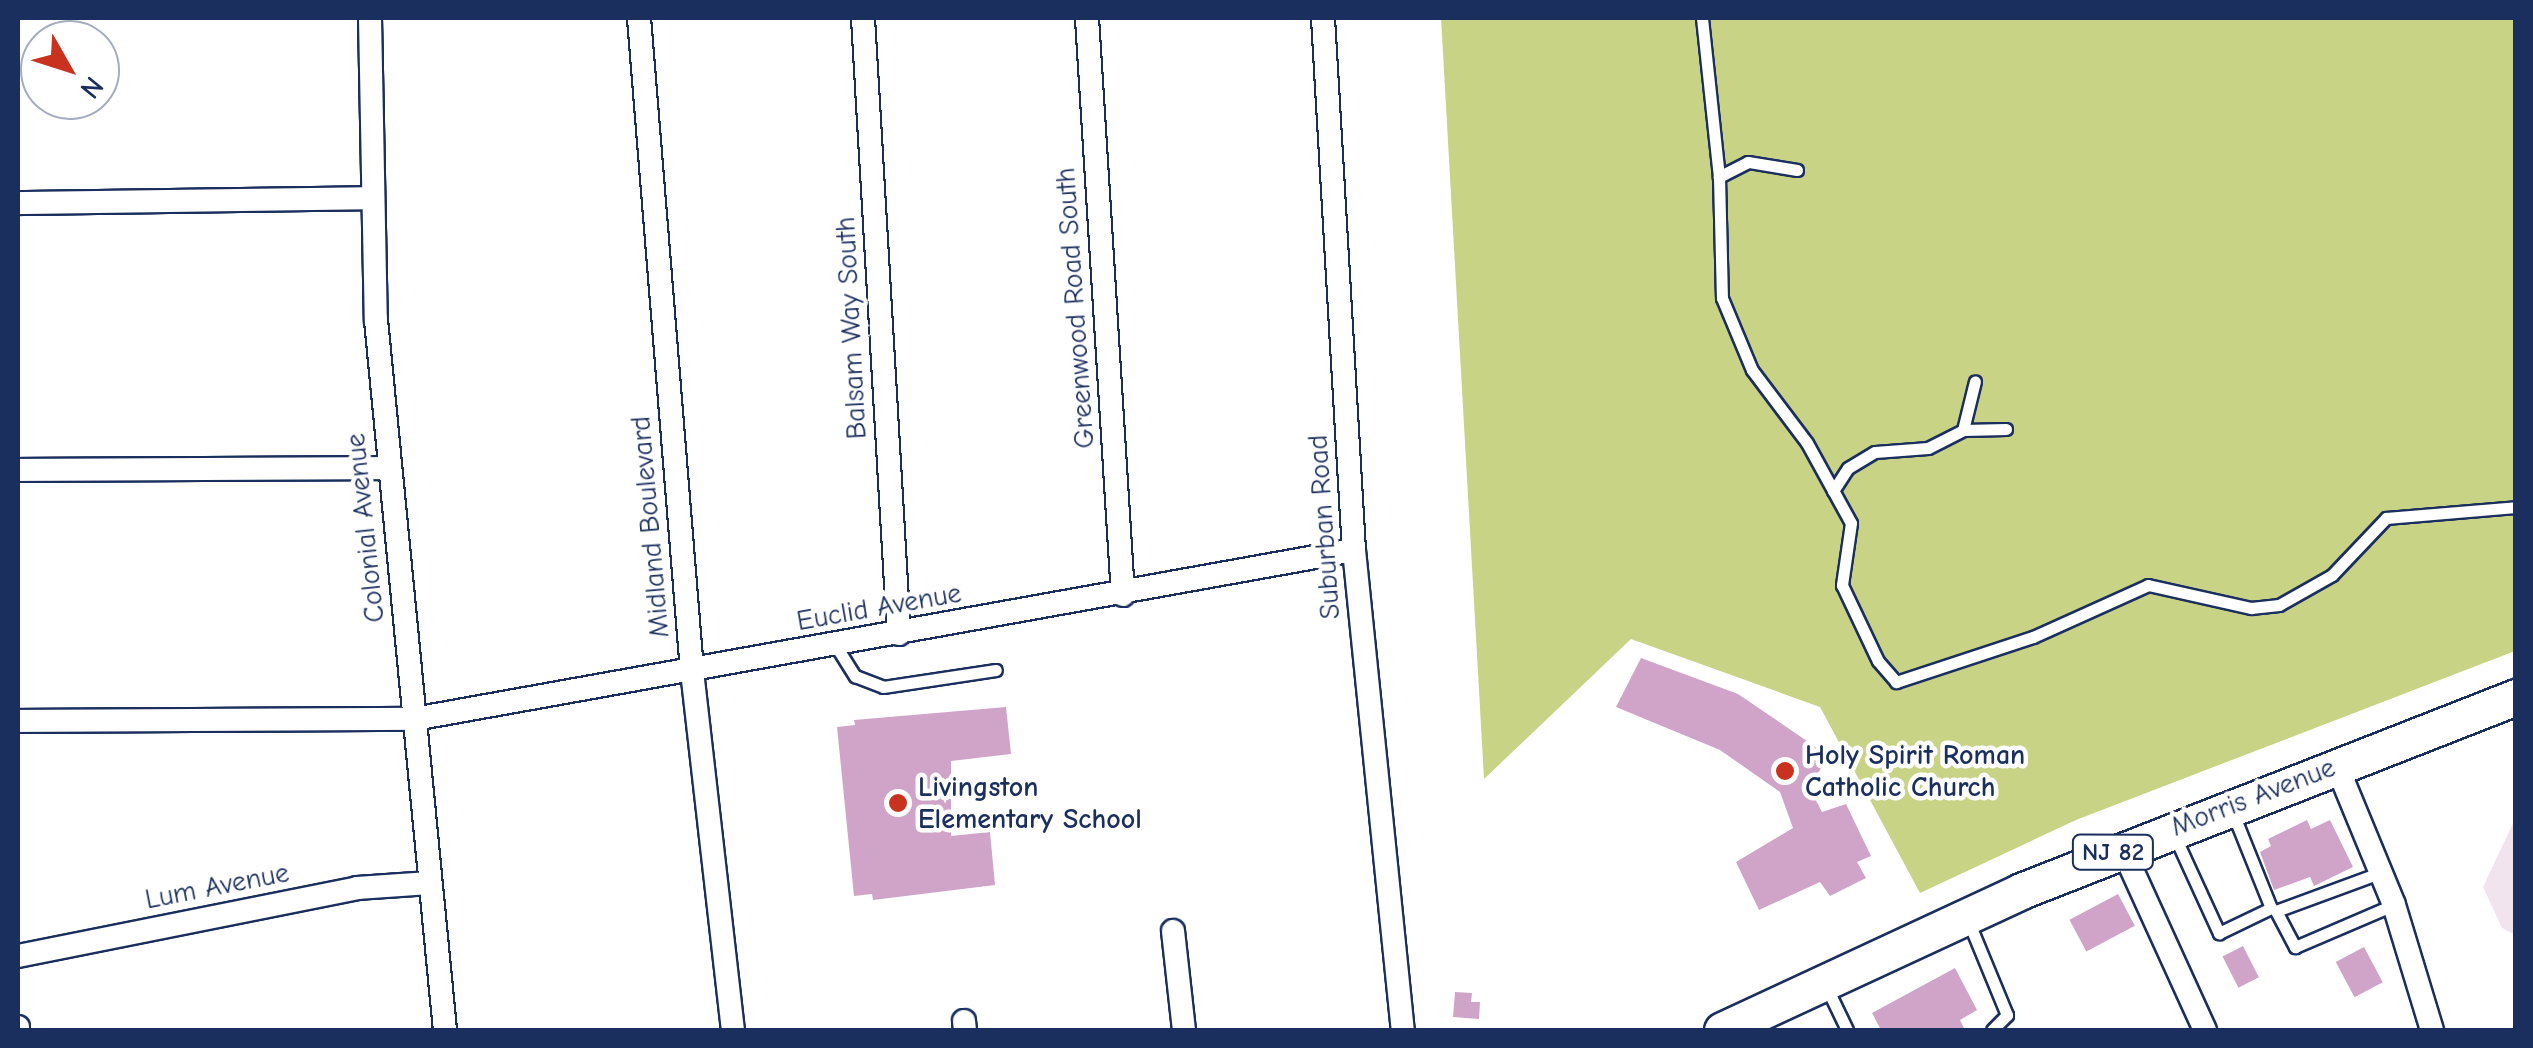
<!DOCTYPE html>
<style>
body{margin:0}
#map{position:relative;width:2533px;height:1048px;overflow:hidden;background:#fff;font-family:"Comic Neue",sans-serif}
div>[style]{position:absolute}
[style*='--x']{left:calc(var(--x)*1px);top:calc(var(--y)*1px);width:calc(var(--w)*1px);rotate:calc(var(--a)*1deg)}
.built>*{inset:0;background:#f1e4ee}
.green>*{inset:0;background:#c8d386}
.building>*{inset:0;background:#cfa4c8;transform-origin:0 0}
.roads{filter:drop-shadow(2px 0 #1b2f5e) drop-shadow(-2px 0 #1b2f5e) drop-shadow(0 2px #1b2f5e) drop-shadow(0 -2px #1b2f5e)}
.lane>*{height:11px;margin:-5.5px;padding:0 5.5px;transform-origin:5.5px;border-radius:5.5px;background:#fff}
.street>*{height:22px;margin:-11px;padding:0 11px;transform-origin:11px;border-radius:11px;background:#fff}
.primary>*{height:35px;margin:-17.5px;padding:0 17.5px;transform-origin:17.5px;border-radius:17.5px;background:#fff}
.dots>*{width:28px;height:28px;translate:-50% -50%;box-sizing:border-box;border:5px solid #fff;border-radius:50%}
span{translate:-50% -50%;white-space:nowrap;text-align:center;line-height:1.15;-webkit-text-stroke:9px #fff;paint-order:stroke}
.shield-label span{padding:2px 8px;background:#fff;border:2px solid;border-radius:8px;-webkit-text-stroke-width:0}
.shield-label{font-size:25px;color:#1b2f5e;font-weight:700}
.street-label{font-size:28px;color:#1b2f5e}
.poi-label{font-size:28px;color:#1b2f5e;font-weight:700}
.left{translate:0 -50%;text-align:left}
.frame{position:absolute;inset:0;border:20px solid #1b2f5e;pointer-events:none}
.north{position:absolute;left:20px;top:20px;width:100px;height:100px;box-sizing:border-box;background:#fff;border:2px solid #a4acbf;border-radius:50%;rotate:129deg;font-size:28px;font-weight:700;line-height:40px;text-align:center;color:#1b2f5e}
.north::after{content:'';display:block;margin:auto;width:35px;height:45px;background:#c8321e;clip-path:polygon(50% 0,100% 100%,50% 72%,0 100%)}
</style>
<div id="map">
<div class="built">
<i style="clip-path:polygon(2515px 819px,2515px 935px,2502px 928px,2483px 887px)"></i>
</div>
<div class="green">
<i style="clip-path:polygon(1441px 18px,2515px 18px,2515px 651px,2076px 820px,1920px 893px,1820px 707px,1631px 639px,1484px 779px)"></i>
</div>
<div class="building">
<i style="clip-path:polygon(1641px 658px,1738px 694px,1829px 756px,1809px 787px,1822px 812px,1846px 804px,1871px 856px,1857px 862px,1866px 878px,1830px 896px,1820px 882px,1759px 910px,1736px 862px,1793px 828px,1780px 792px,1720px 750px,1616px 707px)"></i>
<i style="clip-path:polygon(1006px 707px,1011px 754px,951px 761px,951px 836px,990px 832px,995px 885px,873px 900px,872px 894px,854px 896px,837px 727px,855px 725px,854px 720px)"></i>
<i style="clip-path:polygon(2307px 820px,2311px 829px,2330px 820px,2353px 867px,2314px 886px,2310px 877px,2274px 890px,2260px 852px,2271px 846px,2268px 839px)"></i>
<i style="left:2118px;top:894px;width:36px;height:55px;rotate:62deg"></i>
<i style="left:2243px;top:946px;width:35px;height:23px;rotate:63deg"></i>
<i style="left:2364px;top:947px;width:40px;height:32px;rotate:62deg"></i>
<i style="clip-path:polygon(1955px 968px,1977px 1010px,1960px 1020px,1965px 1030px,1881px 1030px,1872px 1013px)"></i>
<i style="clip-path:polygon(1455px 992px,1472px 993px,1471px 1002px,1480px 1002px,1479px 1019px,1453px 1017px)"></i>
</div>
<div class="roads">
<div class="lane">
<i style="--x:1702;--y:18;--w:160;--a:83.9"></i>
<i style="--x:1797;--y:170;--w:50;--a:-170.7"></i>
<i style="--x:1748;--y:162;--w:33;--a:153"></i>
<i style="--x:1719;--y:177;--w:121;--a:88.6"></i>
<i style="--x:1722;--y:298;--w:78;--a:67.4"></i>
<i style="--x:1752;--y:370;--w:91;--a:53"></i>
<i style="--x:1807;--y:443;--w:91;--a:61.2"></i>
<i style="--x:1851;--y:523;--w:63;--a:98.3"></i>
<i style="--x:1842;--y:585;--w:84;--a:64.7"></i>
<i style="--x:1878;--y:661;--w:28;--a:49"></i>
<i style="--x:1896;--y:682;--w:144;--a:-18.2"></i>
<i style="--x:2033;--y:637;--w:126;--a:-24.3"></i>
<i style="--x:2148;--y:585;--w:106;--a:12.6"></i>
<i style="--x:2251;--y:608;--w:28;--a:-6"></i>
<i style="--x:2279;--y:605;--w:61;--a:-29.5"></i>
<i style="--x:2332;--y:575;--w:79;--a:-46.5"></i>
<i style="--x:2386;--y:518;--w:130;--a:-4.8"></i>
<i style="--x:1963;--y:430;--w:50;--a:-76.2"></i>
<i style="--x:1833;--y:491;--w:27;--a:-57"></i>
<i style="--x:1848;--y:468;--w:31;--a:-31"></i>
<i style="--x:1875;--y:452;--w:53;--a:-4.3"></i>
<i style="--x:1928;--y:448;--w:39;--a:-27"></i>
<i style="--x:1963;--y:430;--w:43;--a:-1.3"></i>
<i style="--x:836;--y:646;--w:36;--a:58"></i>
<i style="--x:855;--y:676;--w:30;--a:21"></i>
<i style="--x:883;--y:687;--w:114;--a:-8.6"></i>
<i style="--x:2175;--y:837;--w:106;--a:65.4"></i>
<i style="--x:2219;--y:933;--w:58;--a:-25.7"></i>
<i style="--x:2271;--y:908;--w:105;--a:-111.9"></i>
<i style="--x:2382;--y:872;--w:113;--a:159.8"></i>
<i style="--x:2276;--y:911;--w:41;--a:62.2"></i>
<i style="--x:2295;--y:947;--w:107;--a:-23.2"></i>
<i style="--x:1967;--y:918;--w:105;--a:67.6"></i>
<i style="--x:2007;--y:1015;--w:21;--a:135"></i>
<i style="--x:1825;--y:984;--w:51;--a:64.4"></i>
</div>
<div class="street">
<i style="--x:370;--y:18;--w:302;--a:88.9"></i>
<i style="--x:376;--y:320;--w:713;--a:84.45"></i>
<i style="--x:639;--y:18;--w:655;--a:85.36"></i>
<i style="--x:692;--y:671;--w:361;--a:83.5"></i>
<i style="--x:863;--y:18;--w:617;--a:86.66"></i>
<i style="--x:1087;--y:18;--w:578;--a:86.43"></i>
<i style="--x:1323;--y:18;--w:533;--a:86.67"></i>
<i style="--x:1354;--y:550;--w:482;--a:84.2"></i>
<i style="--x:18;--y:203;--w:355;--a:-0.8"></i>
<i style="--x:18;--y:470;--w:372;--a:-0.3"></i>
<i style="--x:18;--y:721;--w:396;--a:-0.3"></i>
<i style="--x:414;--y:719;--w:955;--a:-10.19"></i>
<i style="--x:2336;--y:764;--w:152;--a:67.6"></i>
<i style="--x:2394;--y:905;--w:131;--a:73.1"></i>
<i style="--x:2122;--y:848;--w:200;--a:65.5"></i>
<i style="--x:1173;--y:931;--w:100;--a:83.7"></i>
<i style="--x:18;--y:956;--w:346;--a:-11.3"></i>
<i style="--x:357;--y:888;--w:73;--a:-3.9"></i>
<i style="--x:964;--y:1021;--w:9;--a:84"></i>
<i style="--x:18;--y:1027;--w:3;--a:90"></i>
</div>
<div class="primary">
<i style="--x:1722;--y:1030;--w:330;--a:-24.9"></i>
<i style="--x:2021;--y:891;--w:532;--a:-21.4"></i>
</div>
</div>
<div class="dots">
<i style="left:1785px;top:771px;background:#c8321e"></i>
<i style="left:898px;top:803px;background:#c8321e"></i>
</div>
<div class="shield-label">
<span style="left:2113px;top:852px">NJ 82</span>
</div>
<div class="street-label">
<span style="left:1075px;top:308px;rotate:-94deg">Greenwood Road South</span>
<span style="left:851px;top:328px;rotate:-93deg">Balsam Way South</span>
<span style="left:650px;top:527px;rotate:-95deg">Midland Boulevard</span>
<span style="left:1324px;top:527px;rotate:-94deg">Suburban Road</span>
<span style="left:365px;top:528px;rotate:-96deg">Colonial Avenue</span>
<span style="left:879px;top:607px;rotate:-10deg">Euclid Avenue</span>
<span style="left:2253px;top:797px;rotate:-21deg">Morris Avenue</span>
<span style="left:217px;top:886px;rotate:-11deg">Lum Avenue</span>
</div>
<div class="poi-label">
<span class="left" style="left:1805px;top:771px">Holy Spirit Roman<br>Catholic Church</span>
<span class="left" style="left:918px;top:803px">Livingston<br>Elementary School</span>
</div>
<div class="frame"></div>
<div class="north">N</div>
</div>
